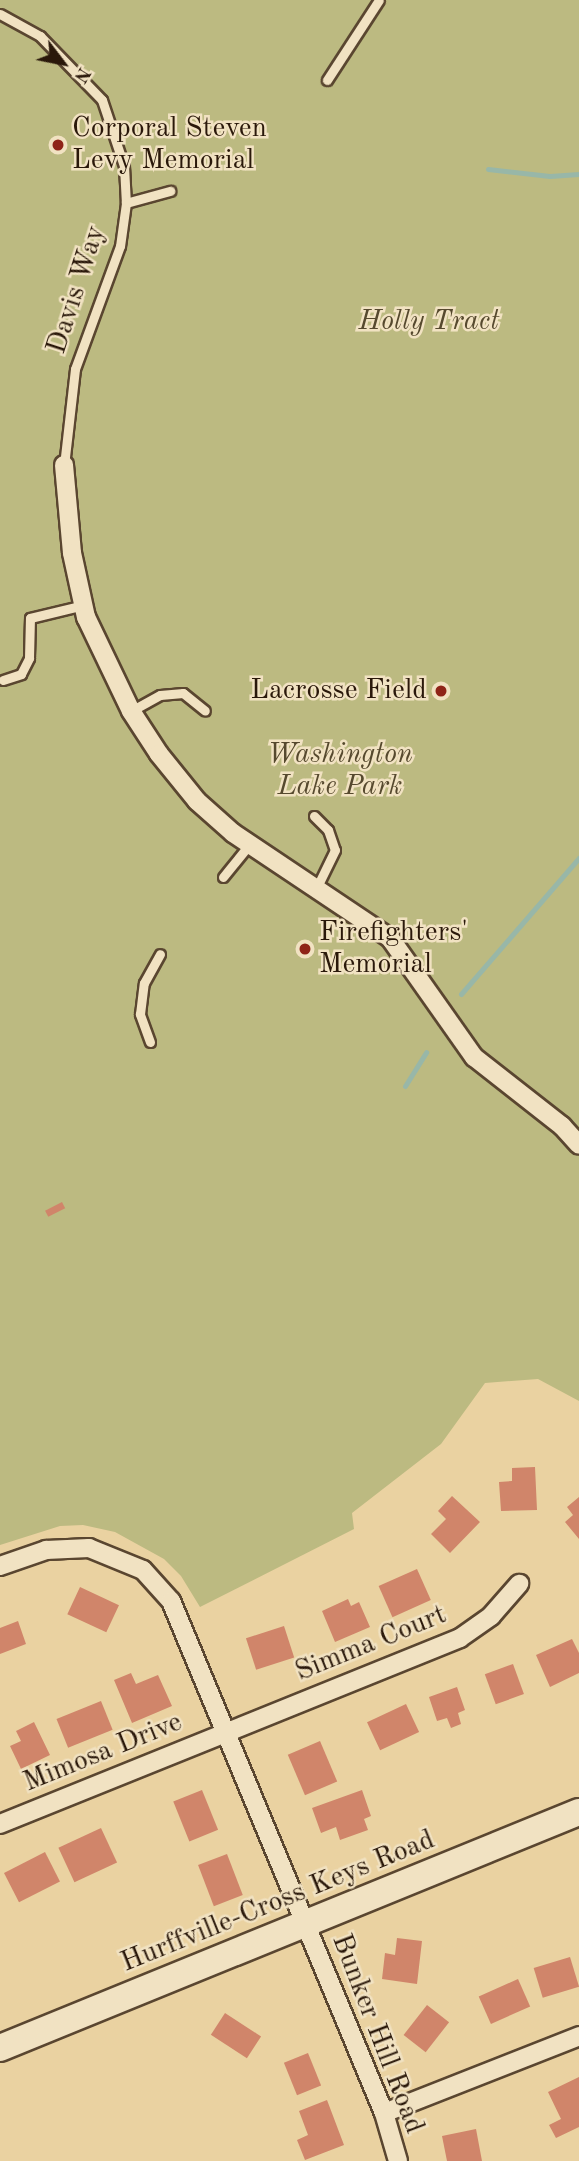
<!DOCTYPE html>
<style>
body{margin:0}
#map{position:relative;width:579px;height:2161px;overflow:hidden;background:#ead2a1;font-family:"Old Standard TT",serif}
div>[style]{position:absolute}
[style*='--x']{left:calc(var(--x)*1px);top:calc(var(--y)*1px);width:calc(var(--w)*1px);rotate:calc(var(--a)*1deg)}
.green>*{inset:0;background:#bcba81}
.stream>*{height:5px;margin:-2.5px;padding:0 2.5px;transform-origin:2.5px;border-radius:2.5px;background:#98b7a8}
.building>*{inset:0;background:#d0856a;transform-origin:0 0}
.roads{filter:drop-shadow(2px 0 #5a4630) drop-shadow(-2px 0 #5a4630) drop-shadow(0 2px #5a4630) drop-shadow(0 -2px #5a4630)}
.service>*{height:9px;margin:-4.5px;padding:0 4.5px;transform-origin:4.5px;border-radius:4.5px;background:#f1e2c2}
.minor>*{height:18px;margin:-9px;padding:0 9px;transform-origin:9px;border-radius:9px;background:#f1e2c2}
.secondary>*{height:26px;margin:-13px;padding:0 13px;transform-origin:13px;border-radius:13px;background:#f1e2c2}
.dots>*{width:19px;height:19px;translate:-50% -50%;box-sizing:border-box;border:4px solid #f1e2c2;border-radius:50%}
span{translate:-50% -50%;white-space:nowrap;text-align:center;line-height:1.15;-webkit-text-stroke:5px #f1e2c2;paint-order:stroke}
.poi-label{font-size:28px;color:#2a180a}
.left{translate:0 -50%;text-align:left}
.right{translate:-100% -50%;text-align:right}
.street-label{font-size:28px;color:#2a180a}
.park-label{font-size:28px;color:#56492e;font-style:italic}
.north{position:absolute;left:28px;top:28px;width:70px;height:70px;-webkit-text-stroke:5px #f1e2c2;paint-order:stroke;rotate:122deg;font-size:19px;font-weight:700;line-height:28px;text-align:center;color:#2a180a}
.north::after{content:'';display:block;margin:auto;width:24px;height:32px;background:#2a180a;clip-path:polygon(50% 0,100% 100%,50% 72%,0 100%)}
</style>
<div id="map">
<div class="green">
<i style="clip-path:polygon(0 0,579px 0,579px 1401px,538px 1379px,485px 1383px,441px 1444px,352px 1513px,354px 1529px,200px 1607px,181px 1576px,164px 1559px,115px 1532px,83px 1525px,60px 1526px,0 1545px)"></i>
</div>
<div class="stream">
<i style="--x:488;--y:169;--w:62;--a:6.4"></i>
<i style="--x:550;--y:176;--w:29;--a:-4"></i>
<i style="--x:461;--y:994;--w:180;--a:-49.1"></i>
<i style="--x:405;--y:1086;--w:40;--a:-58"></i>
</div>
<div class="building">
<i style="left:62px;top:1202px;width:7px;height:19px;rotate:63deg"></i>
<i style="clip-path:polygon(535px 1467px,537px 1510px,501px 1511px,499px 1482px,512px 1481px,512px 1468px)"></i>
<i style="clip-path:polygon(452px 1496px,480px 1522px,450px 1553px,431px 1534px,446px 1519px,438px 1511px)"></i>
<i style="clip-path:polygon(579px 1497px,579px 1539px,565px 1522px,573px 1515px,567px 1507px)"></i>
<i style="left:417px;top:1569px;width:34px;height:42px;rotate:66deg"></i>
<i style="left:80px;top:1587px;width:43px;height:30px;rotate:25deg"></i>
<i style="clip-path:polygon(348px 1599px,351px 1606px,359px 1602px,370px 1627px,335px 1642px,322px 1611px)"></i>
<i style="clip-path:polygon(18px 1621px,26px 1644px,0 1654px,0 1628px)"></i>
<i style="left:284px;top:1626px;width:33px;height:40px;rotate:72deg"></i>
<i style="clip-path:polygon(572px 1639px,579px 1653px,579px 1673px,550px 1687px,536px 1655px)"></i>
<i style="left:513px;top:1664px;width:32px;height:30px;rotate:70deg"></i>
<i style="clip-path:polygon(131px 1673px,136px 1684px,158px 1675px,172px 1706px,132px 1723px,114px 1680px)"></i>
<i style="clip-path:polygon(457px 1687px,465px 1710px,458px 1713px,461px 1724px,451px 1728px,447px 1718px,437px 1721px,429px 1697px)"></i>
<i style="left:101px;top:1701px;width:31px;height:48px;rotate:68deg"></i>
<i style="left:406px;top:1704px;width:31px;height:43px;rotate:65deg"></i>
<i style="clip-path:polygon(34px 1722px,50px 1755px,21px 1769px,10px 1746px,21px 1741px,16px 1731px)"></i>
<i style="left:320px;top:1741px;width:44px;height:35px;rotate:67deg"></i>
<i style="left:202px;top:1790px;width:43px;height:31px;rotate:68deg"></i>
<i style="clip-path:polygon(362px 1790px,371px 1816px,364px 1819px,368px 1830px,340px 1840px,336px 1827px,321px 1833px,312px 1808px)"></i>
<i style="left:101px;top:1828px;width:38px;height:47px;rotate:65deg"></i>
<i style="left:45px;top:1852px;width:33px;height:46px;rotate:63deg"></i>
<i style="left:227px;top:1854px;width:44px;height:31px;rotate:69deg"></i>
<i style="clip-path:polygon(397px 1938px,422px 1941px,417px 1984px,382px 1979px,385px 1953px,395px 1955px)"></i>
<i style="left:570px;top:1957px;width:31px;height:38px;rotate:73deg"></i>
<i style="left:518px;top:1979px;width:30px;height:43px;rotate:66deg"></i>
<i style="left:427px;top:2005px;width:28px;height:38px;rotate:38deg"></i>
<i style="left:225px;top:2013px;width:43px;height:26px;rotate:33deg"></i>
<i style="left:308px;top:2053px;width:35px;height:26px;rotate:68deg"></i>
<i style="clip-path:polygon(579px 2077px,579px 2127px,556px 2138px,549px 2125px,561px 2119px,548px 2092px)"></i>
<i style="clip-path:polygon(327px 2100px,344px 2145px,305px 2160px,297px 2140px,308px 2135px,299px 2111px)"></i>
<i style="clip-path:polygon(476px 2129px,482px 2161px,447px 2161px,442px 2136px)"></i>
</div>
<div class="roads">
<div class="service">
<i style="--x:0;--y:14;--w:46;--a:28.8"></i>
<i style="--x:40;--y:36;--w:89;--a:45.9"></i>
<i style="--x:102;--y:100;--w:70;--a:71.6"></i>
<i style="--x:124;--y:166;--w:37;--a:87"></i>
<i style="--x:126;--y:203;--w:43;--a:97.9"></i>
<i style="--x:120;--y:246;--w:131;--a:110.1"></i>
<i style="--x:75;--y:369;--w:97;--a:96.5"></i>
<i style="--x:327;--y:80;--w:95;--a:-57"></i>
<i style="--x:126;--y:203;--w:46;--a:-15.3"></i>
<i style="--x:3;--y:680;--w:19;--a:-18"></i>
<i style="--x:21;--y:674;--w:18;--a:-63"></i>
<i style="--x:29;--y:658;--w:40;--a:-88.6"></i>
<i style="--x:30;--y:618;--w:56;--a:-13.5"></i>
<i style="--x:131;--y:711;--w:33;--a:-29"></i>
<i style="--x:160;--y:695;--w:23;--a:-5"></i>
<i style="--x:183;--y:693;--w:28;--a:39"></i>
<i style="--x:314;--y:816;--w:20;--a:45"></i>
<i style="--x:328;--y:830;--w:21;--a:71"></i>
<i style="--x:335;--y:850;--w:43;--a:116"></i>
<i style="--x:223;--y:877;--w:41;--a:-50.9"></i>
<i style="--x:150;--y:1042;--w:30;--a:-110"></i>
<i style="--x:140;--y:1014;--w:31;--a:-83"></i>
<i style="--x:144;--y:983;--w:33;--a:-61"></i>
</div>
<div class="minor">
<i style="--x:64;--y:465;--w:88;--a:84.8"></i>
<i style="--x:72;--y:553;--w:66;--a:77.7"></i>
<i style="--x:86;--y:617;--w:104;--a:64.4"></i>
<i style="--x:131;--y:711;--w:51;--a:56.9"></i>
<i style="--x:159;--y:754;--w:60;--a:51"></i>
<i style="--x:197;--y:801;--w:48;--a:41.6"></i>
<i style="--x:233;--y:833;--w:189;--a:33.8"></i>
<i style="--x:390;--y:938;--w:146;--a:54.8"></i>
<i style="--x:474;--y:1057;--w:112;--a:38.1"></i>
<i style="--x:562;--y:1126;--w:25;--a:48"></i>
<i style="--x:0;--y:1566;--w:49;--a:-19.2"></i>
<i style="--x:46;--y:1550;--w:43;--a:-2.7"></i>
<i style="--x:89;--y:1548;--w:58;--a:22.2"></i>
<i style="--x:143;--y:1570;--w:42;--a:47.9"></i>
<i style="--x:171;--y:1601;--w:555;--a:67.41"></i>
<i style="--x:384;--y:2113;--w:50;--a:73.7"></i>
<i style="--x:0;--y:1824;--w:496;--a:-22"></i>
<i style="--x:460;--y:1638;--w:38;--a:-35"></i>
<i style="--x:491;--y:1616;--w:43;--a:-48.8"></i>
<i style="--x:384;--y:2113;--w:210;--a:-21.5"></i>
</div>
<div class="secondary">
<i style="--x:0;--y:2048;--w:625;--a:-22.18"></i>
</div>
</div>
<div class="dots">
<i style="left:58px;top:145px;background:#8f2418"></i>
<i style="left:441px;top:691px;background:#8f2418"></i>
<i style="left:305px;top:949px;background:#8f2418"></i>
</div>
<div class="poi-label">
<span class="left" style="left:72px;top:145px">Corporal Steven<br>Levy Memorial</span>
<span class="right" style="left:427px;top:691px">Lacrosse Field</span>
<span class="left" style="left:319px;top:949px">Firefighters'<br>Memorial</span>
</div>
<div class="street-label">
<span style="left:77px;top:290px;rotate:-72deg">Davis Way</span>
<span style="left:371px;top:1644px;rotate:-22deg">Simma Court</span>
<span style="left:103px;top:1753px;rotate:-22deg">Mimosa Drive</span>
<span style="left:278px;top:1902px;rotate:-22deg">Hurffville-Cross Keys Road</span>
<span style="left:377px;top:2034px;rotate:69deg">Bunker Hill Road</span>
</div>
<div class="park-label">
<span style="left:429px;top:322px">Holly Tract</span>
<span style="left:340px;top:771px">Washington<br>Lake Park</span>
</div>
<div class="north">N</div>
</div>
